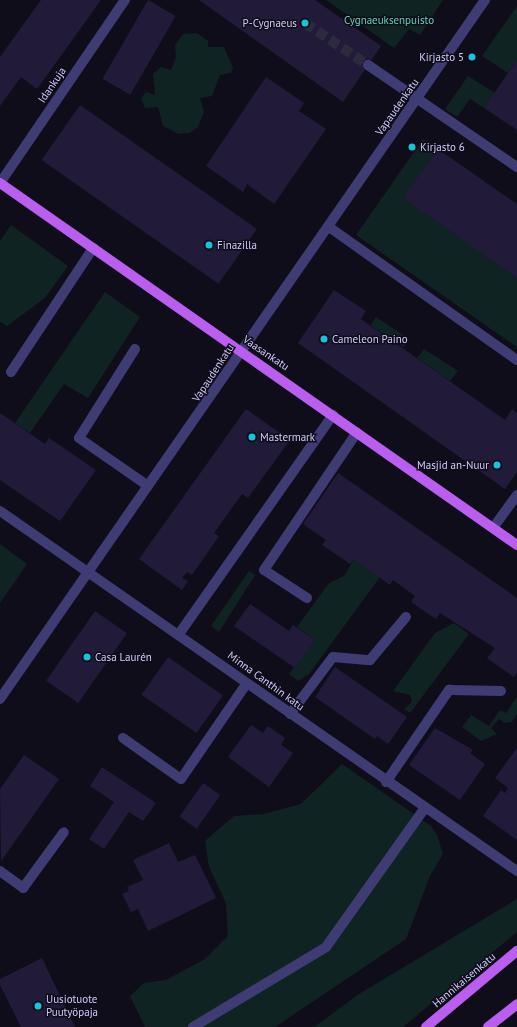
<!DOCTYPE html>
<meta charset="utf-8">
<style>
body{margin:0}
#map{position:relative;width:517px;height:1027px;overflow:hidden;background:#0f0d1a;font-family:"PT Sans",sans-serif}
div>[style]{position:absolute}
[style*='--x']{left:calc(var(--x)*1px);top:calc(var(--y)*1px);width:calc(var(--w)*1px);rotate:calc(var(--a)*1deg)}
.green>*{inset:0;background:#102323;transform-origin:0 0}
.building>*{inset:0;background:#211b39;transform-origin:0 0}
.minor-tunnel>*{height:10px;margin-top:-5px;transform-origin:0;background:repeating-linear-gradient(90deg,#2c2a3c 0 10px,transparent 0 15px)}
.minor>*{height:10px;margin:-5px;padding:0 5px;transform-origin:5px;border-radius:5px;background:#3f3c74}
.major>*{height:10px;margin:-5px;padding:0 5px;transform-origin:5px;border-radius:5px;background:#b95eee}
.dots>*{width:11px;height:11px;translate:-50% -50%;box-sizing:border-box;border:2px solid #0f0d1a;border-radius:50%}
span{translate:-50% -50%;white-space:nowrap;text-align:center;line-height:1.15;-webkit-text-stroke:3px #0f0d1a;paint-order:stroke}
.park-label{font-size:11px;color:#60d0b5}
.poi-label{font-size:11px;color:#d1cbfa}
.right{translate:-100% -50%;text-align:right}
.left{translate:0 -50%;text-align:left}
.street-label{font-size:11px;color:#d1cbfa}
</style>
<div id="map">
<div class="green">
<i style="clip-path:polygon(326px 0,443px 0,420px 35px,409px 29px,394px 48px)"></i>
<i style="clip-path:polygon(517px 6px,517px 60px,508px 73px,482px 56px)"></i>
<i style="clip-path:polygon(197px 33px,208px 41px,208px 47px,224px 47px,233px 68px,231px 73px,220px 75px,212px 96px,200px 98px,204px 112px,198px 127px,190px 133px,179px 134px,163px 126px,158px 107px,145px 108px,141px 98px,146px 92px,155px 95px,153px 74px,161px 67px,171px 70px,176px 58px,175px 45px,183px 34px)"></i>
<i style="clip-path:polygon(468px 76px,495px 93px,484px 108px,470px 99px,457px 117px,445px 109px)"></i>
<i style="clip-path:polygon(423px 139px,438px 149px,404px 198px,517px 278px,517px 347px,356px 235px)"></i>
<i style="clip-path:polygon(11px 225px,68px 266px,45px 298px,7px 326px,0 322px,0 241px)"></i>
<i style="clip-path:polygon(105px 292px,140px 317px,88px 398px,64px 384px,30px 433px,15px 423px)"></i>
<i style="left:376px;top:317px;width:40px;height:10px;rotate:34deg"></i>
<i style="clip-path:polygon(424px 349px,458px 371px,450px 381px,417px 358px)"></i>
<i style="clip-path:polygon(0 544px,27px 564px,0 603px)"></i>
<i style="clip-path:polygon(354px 559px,380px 577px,309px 674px,298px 681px,289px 674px,315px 640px,297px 627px,329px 583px,344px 576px)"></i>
<i style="clip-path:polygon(249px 571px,255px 575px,219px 632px,211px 626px)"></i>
<i style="clip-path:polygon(454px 623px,469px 634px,410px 713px,404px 709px,412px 702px,410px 695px,393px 691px,435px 633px)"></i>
<i style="clip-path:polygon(517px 697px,517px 714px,512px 722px,505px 723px,499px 719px,491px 728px,497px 734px,481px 741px,462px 727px,471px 715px,489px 726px,500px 710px,506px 713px)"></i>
<i style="clip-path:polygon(342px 764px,431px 826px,437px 835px,443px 854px,430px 876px,406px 939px,275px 1027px,145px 1027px,130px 996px,144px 983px,166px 980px,205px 959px,228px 936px,226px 903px,209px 867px,205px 841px,234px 816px,264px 814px,301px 804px)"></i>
<i style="clip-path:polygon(517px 899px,517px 932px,403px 1027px,314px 1027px,359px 994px)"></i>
</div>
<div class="building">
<i style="clip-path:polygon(41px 0,101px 0,37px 89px,21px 77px,0 106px,0 57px)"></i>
<i style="left:148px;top:0;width:32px;height:91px;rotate:30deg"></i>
<i style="clip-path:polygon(199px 0,315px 0,381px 46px,343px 102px)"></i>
<i style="clip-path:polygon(517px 60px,517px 130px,484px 108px)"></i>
<i style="clip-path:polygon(266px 77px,304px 103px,299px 111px,326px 129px,274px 204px,247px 184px,243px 192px,206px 166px)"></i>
<i style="left:80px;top:105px;width:216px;height:67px;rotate:35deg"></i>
<i style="clip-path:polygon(438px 149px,517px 204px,517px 278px,403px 198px)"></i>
<i style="clip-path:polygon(334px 290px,366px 311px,361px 319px,505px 420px,512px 409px,517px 413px,517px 472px,505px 489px,298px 343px)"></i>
<i style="clip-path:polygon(246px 409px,290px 440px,248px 498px,242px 494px,214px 533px,219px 536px,192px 575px,187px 572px,182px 578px,188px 581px,182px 590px,139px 559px)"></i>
<i style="clip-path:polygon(0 413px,45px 444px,49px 438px,96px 470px,60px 521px,0 480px)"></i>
<i style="clip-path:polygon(338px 473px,517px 598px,517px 672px,514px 677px,487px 658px,495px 648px,440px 613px,436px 619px,411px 602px,415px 596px,393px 580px,390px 585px,354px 559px,350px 564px,322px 545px,326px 540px,303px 524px)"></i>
<i style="clip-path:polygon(250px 604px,289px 631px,293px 625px,315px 640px,295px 668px,234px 626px)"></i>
<i style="left:95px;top:611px;width:39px;height:85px;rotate:35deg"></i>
<i style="left:168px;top:657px;width:67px;height:46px;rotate:35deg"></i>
<i style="clip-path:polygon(335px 667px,407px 717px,388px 744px,377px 736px,375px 739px,315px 697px)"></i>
<i style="clip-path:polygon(251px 725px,263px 733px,268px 726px,285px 738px,281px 745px,293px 753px,269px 787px,228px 757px)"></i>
<i style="clip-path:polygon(435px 728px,473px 750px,470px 753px,485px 764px,460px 800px,409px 765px)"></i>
<i style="clip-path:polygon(517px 748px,517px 840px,483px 816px,501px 790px,505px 793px,508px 788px,495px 778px)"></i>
<i style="clip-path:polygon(24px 755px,59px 779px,1px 861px,0 789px)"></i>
<i style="clip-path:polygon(102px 767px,156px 803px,143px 821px,129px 812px,104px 849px,89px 839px,114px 802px,90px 786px)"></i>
<i style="left:203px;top:783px;width:21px;height:41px;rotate:35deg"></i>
<i style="clip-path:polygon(169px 843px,178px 862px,195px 855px,216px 898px,148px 931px,138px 909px,131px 912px,122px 894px,129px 891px,127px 887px,143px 880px,133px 860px)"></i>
<i style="clip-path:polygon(42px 958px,75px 1027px,21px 1027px,0 985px,0 979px)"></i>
</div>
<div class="minor-tunnel">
<i style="--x:305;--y:23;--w:76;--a:33.7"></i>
</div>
<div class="minor">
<i style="--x:368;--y:65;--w:181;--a:34.4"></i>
<i style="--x:0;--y:183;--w:222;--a:-55.7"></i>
<i style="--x:329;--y:227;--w:230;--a:35.3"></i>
<i style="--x:135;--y:349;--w:105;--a:122.2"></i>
<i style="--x:79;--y:438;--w:84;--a:34.8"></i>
<i style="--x:11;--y:372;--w:149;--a:-56.5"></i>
<i style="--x:0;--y:511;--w:630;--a:34.85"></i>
<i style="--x:493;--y:528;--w:41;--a:-54"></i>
<i style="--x:307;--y:598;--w:51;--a:-146.9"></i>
<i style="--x:264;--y:570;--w:166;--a:-56"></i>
<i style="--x:179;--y:634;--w:268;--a:-54.9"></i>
<i style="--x:0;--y:699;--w:851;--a:-55.25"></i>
<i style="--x:290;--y:714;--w:71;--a:-53"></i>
<i style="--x:333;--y:657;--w:37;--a:5"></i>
<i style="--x:370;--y:660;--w:56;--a:-50.1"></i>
<i style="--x:123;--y:738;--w:71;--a:35.3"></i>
<i style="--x:181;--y:779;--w:116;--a:-55.5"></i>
<i style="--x:386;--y:782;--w:112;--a:-55.6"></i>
<i style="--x:449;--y:690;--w:52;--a:1.1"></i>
<i style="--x:0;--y:871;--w:29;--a:36"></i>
<i style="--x:23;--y:888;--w:69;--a:-53.8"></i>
<i style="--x:193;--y:1027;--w:155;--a:-31"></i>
<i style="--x:326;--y:947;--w:169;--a:-54.6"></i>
</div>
<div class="major">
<i style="--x:0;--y:183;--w:631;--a:35"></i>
<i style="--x:426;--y:1027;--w:119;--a:-39.9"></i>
<i style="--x:488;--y:1027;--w:37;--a:-38"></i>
</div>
<div class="dots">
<i style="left:305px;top:23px;background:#17c5da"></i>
<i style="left:472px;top:57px;background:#17c5da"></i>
<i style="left:412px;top:147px;background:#17c5da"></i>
<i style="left:209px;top:245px;background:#17c5da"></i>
<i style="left:324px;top:339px;background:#17c5da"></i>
<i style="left:252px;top:437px;background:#17c5da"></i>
<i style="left:497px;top:465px;background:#17c5da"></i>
<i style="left:87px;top:657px;background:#17c5da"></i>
<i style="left:38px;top:1006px;background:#17c5da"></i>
</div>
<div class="park-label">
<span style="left:389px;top:20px">Cygnaeuksenpuisto</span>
</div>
<div class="poi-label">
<span class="right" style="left:297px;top:23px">P-Cygnaeus</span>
<span class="right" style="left:464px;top:57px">Kirjasto 5</span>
<span class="left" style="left:420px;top:147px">Kirjasto 6</span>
<span class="left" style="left:217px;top:245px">Finazilla</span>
<span class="left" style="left:332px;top:339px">Cameleon Paino</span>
<span class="left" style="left:260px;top:437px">Mastermark</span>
<span class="right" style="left:489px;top:465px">Masjid an-Nuur</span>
<span class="left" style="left:95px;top:657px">Casa Laurén</span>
<span class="left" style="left:46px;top:1006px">Uusiotuote<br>Puutyöpaja</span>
</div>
<div class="street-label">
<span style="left:52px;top:85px;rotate:-56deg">Idankuja</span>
<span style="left:397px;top:107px;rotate:-55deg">Vapaudenkatu</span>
<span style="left:266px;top:353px;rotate:34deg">Vaasankatu</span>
<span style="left:213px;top:373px;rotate:-57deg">Vapaudenkatu</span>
<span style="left:266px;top:681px;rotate:36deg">Minna Canthin katu</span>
<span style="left:464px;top:980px;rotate:-40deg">Hannikaisenkatu</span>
</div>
</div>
